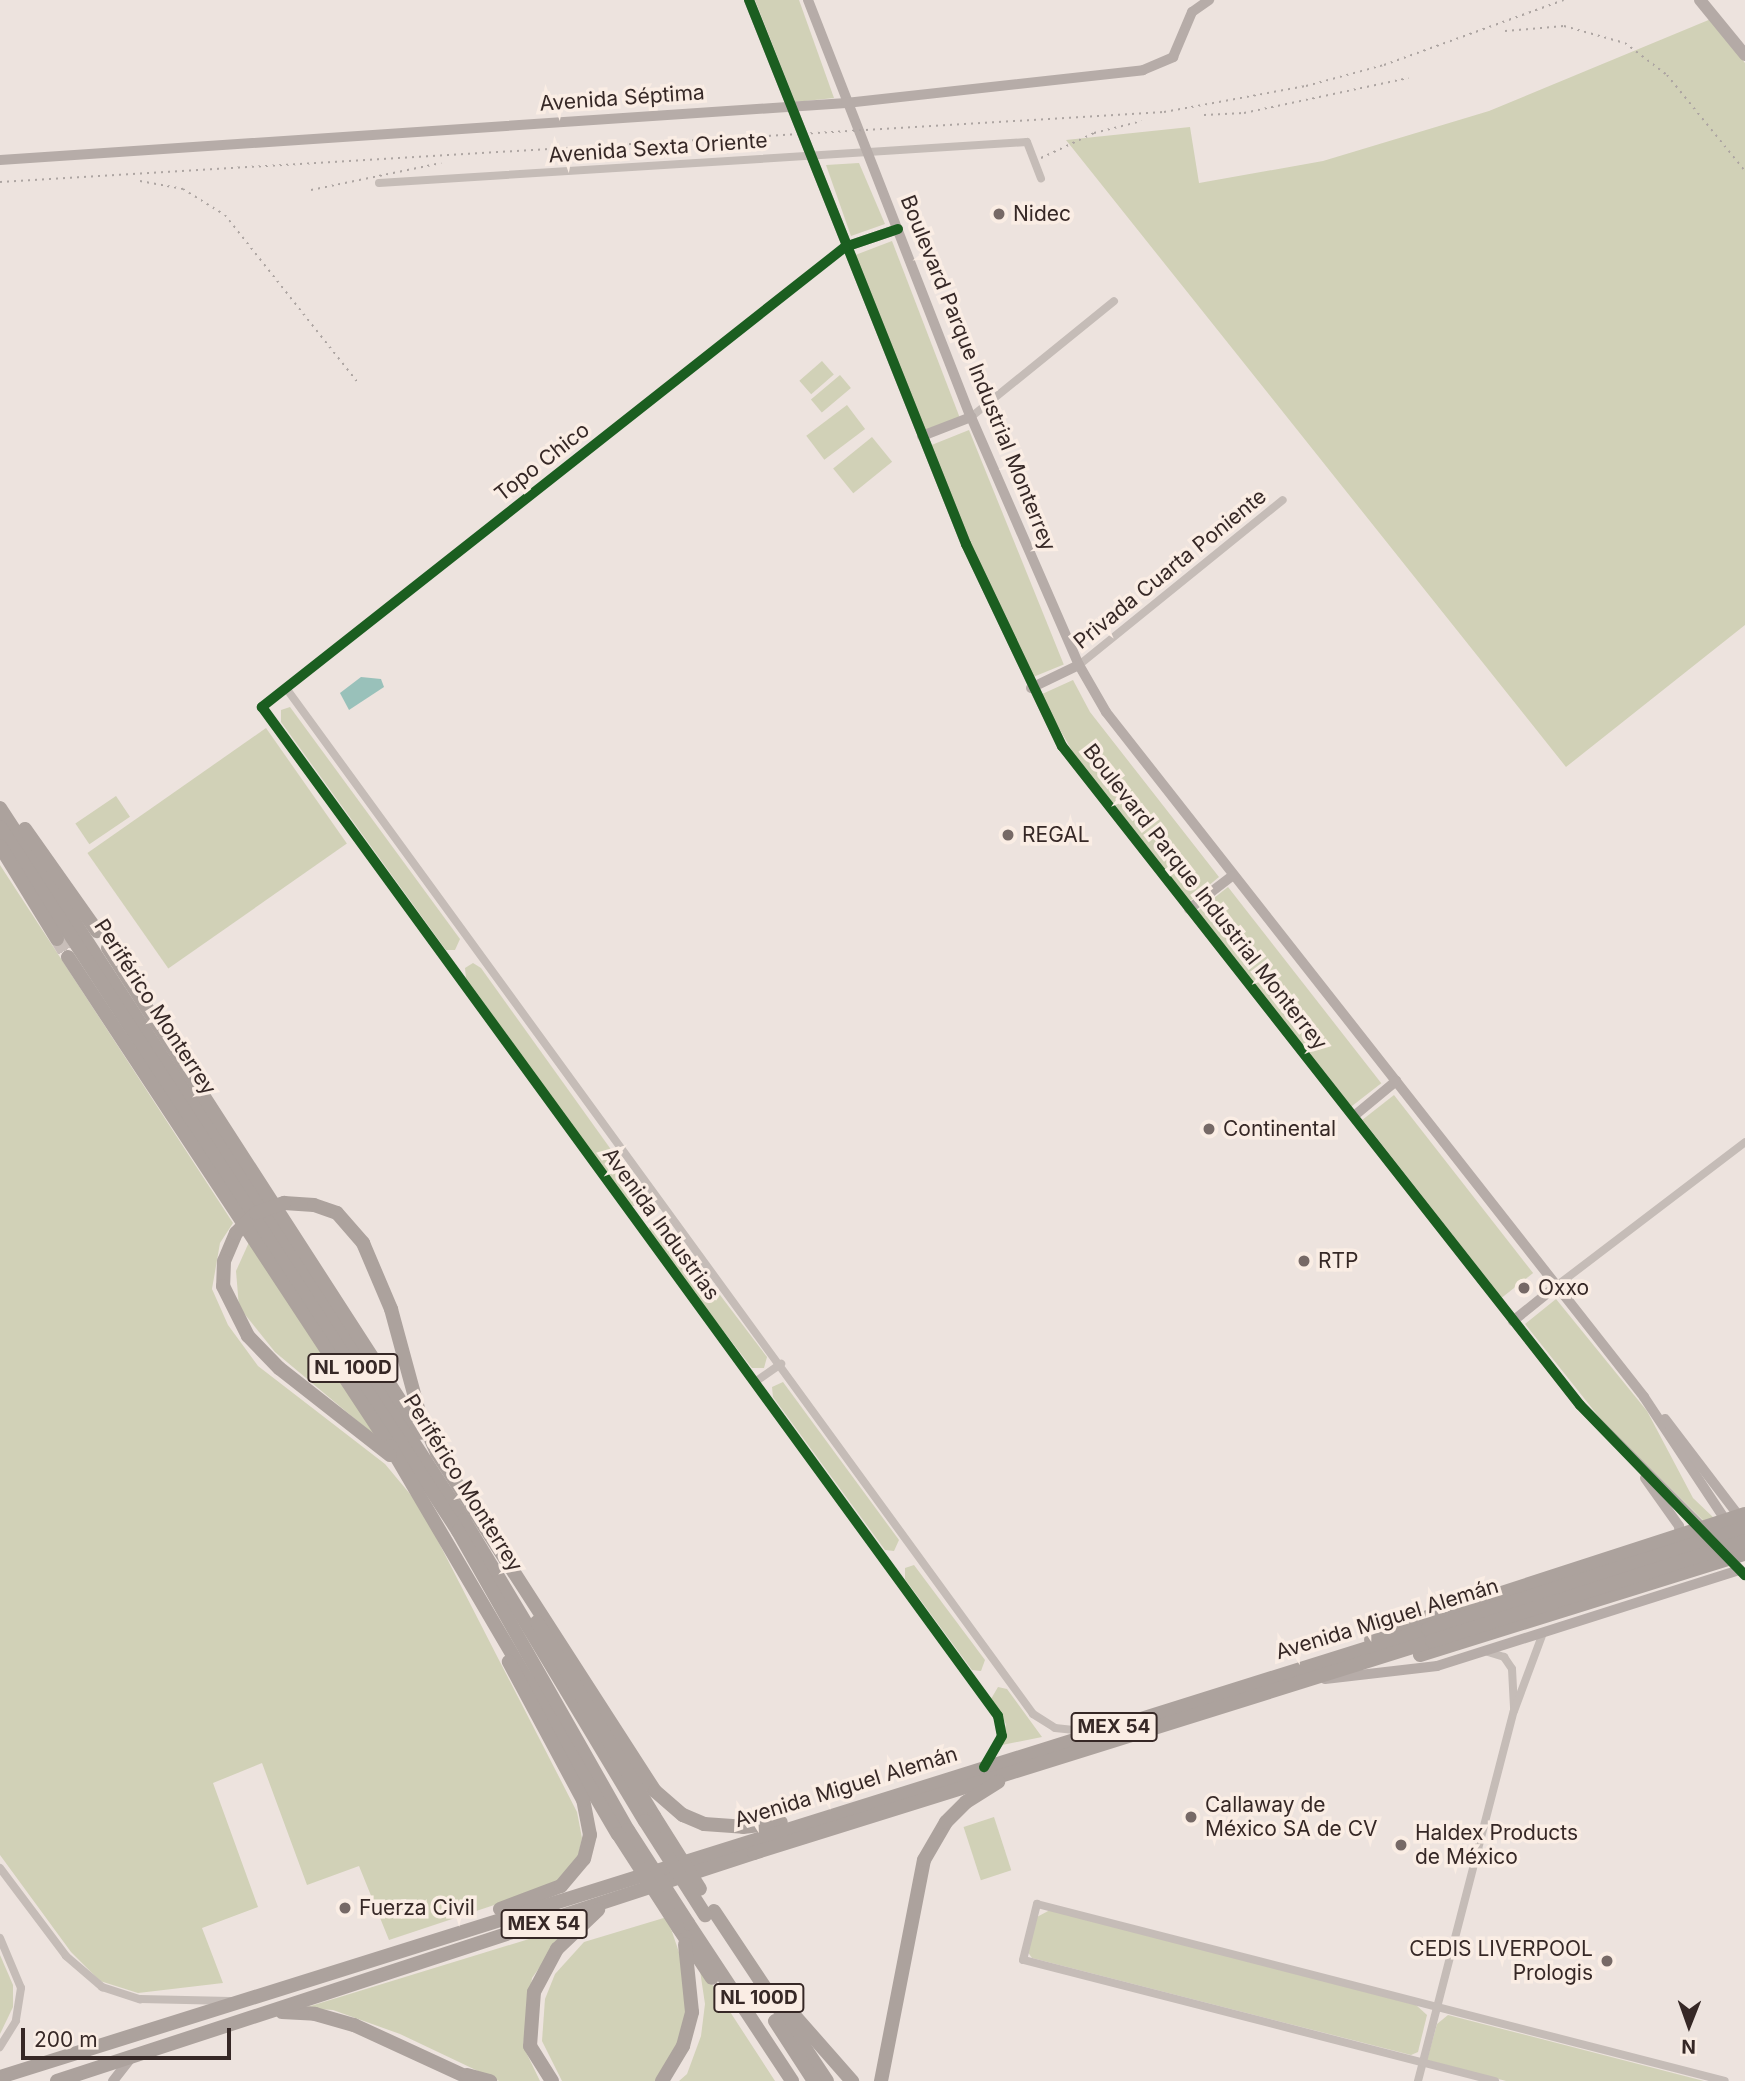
<!DOCTYPE html>
<meta charset="utf-8">
<style>
body{margin:0}
#map{position:relative;width:1745px;height:2081px;overflow:hidden;background:#ede3de;font-family:Inter,sans-serif}
div>[style]{position:absolute}
[style*='--x']{left:calc(var(--x)*1px);top:calc(var(--y)*1px);width:calc(var(--w)*1px);rotate:calc(var(--a)*1deg)}
.green>*{inset:0;background:#d1d1b7;transform-origin:0 0}
.water>*{inset:0;background:#99c1ba}
.highway-tunnel>*{height:14px;margin-top:-7px;transform-origin:0;background:repeating-linear-gradient(90deg,#c8beb9 0 14px,transparent 0 21px)}
.street>*{height:8px;margin:-4px;padding:0 4px;transform-origin:4px;border-radius:4px;background:#c5bcb7}
.secondary>*{height:10px;margin:-5px;padding:0 5px;transform-origin:5px;border-radius:5px;background:#b6aca8}
.primary>*{height:12px;margin:-6px;padding:0 6px;transform-origin:6px;border-radius:6px;background:#b4aaa6}
.highway>*{height:14px;margin:-7px;padding:0 7px;transform-origin:7px;border-radius:7px;background:#aca29d}
.rail>*{height:2px;margin-top:-1px;transform-origin:0;background:repeating-linear-gradient(90deg,#ada5a2 0 2px,transparent 0 7px)}
.highway-bridge>*{height:14px;margin:-7px;padding:0 7px;transform-origin:7px;border-radius:7px;background:#aca29d}
.cycleway>*{height:10px;margin:-5px;padding:0 5px;transform-origin:5px;border-radius:5px;background:#1b5e20}
.dots>*{width:19px;height:19px;translate:-50% -50%;box-sizing:border-box;border:4px solid #faede4;border-radius:50%}
span{translate:-50% -50%;white-space:nowrap;text-align:center;line-height:1.15;-webkit-text-stroke:7px #faede4;paint-order:stroke}
.shield-label span{padding:2px 5px;background:#faede4;border:2px solid;border-radius:5px;-webkit-text-stroke-width:0}
.shield-label{font-size:19px;color:#362826;font-weight:700}
.street-label{font-size:21px;color:#362826}
.poi-label{font-size:21px;color:#362826}
.left{translate:0 -50%;text-align:left}
.right{translate:-100% -50%;text-align:right}
.north{position:absolute;left:1654px;top:1990px;width:70px;height:70px;-webkit-text-stroke:5px #faede4;paint-order:stroke;rotate:181deg;font-size:19px;font-weight:700;line-height:28px;text-align:center;color:#362826}
.north::after{content:'';display:block;margin:auto;width:24px;height:32px;background:#362826;clip-path:polygon(50% 0,100% 100%,50% 72%,0 100%)}
.scale{position:absolute;left:21px;top:2028px;width:210px;height:32px;box-sizing:border-box;border:4px solid #362826;border-top:0;padding-left:9px;font-size:21px;line-height:24px;white-space:nowrap;color:#362826;-webkit-text-stroke:5px #faede4;paint-order:stroke}
</style>
<div id="map">
<div class="green">
<i style="clip-path:polygon(755px 0,799px 0,834px 98px,795px 102px)"></i>
<i style="clip-path:polygon(1711px 19px,1745px 63px,1745px 625px,1566px 767px,1066px 140px,1190px 127px,1199px 183px,1323px 161px,1489px 111px)"></i>
<i style="clip-path:polygon(859px 163px,885px 224px,851px 236px,826px 165px)"></i>
<i style="left:892px;top:241px;width:189px;height:40px;rotate:69deg"></i>
<i style="left:822px;top:361px;width:18px;height:30px;rotate:49deg"></i>
<i style="left:840px;top:375px;width:17px;height:38px;rotate:50deg"></i>
<i style="left:847px;top:405px;width:30px;height:51px;rotate:53deg"></i>
<i style="left:969px;top:430px;width:253px;height:41px;rotate:68deg"></i>
<i style="left:872px;top:437px;width:32px;height:50px;rotate:51deg"></i>
<i style="clip-path:polygon(1073px 680px,1090px 712px,1219px 877px,1190px 901px,1086px 775px,1040px 695px)"></i>
<i style="clip-path:polygon(290px 707px,460px 939px,455px 950px,446px 950px,281px 722px,281px 710px)"></i>
<i style="left:266px;top:728px;width:141px;height:218px;rotate:55deg"></i>
<i style="left:116px;top:796px;width:25px;height:49px;rotate:56deg"></i>
<i style="clip-path:polygon(0 865px,233px 1223px,220px 1243px,212px 1289px,228px 1325px,258px 1366px,385px 1464px,420px 1506px,577px 1812px,582px 1838px,577px 1861px,554px 1885px,389px 1940px,359px 1866px,307px 1885px,262px 1763px,213px 1783px,258px 1907px,202px 1928px,223px 1983px,138px 1993px,100px 1981px,71px 1952px,0 1855px)"></i>
<i style="left:1228px;top:887px;width:249px;height:40px;rotate:52deg"></i>
<i style="clip-path:polygon(473px 963px,481px 968px,645px 1197px,642px 1206px,630px 1206px,466px 978px,465px 968px)"></i>
<i style="left:1394px;top:1095px;width:226px;height:40px;rotate:52deg"></i>
<i style="clip-path:polygon(655px 1221px,667px 1225px,767px 1357px,764px 1368px,752px 1368px,651px 1237px,649px 1228px)"></i>
<i style="clip-path:polygon(250px 1240px,386px 1445px,275px 1352px,239px 1307px,236px 1271px)"></i>
<i style="clip-path:polygon(1556px 1299px,1647px 1411px,1693px 1498px,1716px 1520px,1707px 1524px,1603px 1422px,1525px 1324px)"></i>
<i style="clip-path:polygon(783px 1382px,899px 1540px,894px 1551px,885px 1550px,773px 1397px,772px 1387px)"></i>
<i style="clip-path:polygon(914px 1565px,985px 1660px,981px 1671px,972px 1670px,905px 1579px,905px 1568px)"></i>
<i style="clip-path:polygon(998px 1687px,1007px 1689px,1042px 1737px,1002px 1745px,1006px 1724px,991px 1699px)"></i>
<i style="left:994px;top:1817px;width:56px;height:32px;rotate:72deg"></i>
<i style="clip-path:polygon(1050px 1910px,1416px 2005px,1427px 2015px,1418px 2052px,1411px 2055px,1032px 1958px,1027px 1951px,1037px 1917px)"></i>
<i style="clip-path:polygon(667px 1917px,685px 1970px,686px 2015px,681px 2043px,657px 2081px,562px 2081px,542px 2041px,545px 1999px,555px 1974px,584px 1942px)"></i>
<i style="clip-path:polygon(581px 1923px,552px 1950px,532px 1978px,523px 2046px,540px 2081px,499px 2081px,400px 2034px,333px 2010px,304px 2008px)"></i>
<i style="clip-path:polygon(0 1955px,13px 1985px,13px 2007px,0 2034px)"></i>
<i style="clip-path:polygon(699px 1964px,775px 2081px,679px 2081px,687px 2074px,701px 2036px,705px 2004px)"></i>
<i style="clip-path:polygon(1448px 2015px,1704px 2081px,1506px 2081px,1427px 2060px,1437px 2024px)"></i>
</div>
<div class="water">
<i style="clip-path:polygon(361px 677px,381px 679px,384px 687px,349px 710px,340px 693px)"></i>
</div>
<div class="highway-tunnel">
<i style="--x:57;--y:939;--w:21;--a:59"></i>
</div>
<div class="street">
<i style="--x:379;--y:183;--w:649;--a:-3.62"></i>
<i style="--x:1027;--y:142;--w:39;--a:69"></i>
<i style="--x:845;--y:247;--w:743;--a:141.73"></i>
<i style="--x:262;--y:707;--w:1249;--a:53.89"></i>
<i style="--x:998;--y:1716;--w:20;--a:79"></i>
<i style="--x:1002;--y:1736;--w:36;--a:120"></i>
<i style="--x:971;--y:417;--w:184;--a:-39"></i>
<i style="--x:1079;--y:665;--w:262;--a:-39"></i>
<i style="--x:286;--y:688;--w:1269;--a:53.94"></i>
<i style="--x:1033;--y:1714;--w:26;--a:32"></i>
<i style="--x:1055;--y:1728;--w:37;--a:6"></i>
<i style="--x:1555;--y:1287;--w:239;--a:-37.3"></i>
<i style="--x:755;--y:1382;--w:32;--a:-35"></i>
<i style="--x:1488;--y:1652;--w:17;--a:17"></i>
<i style="--x:1504;--y:1657;--w:14;--a:56"></i>
<i style="--x:1512;--y:1669;--w:39;--a:87"></i>
<i style="--x:0;--y:1868;--w:110;--a:53.1"></i>
<i style="--x:66;--y:1956;--w:48;--a:40.7"></i>
<i style="--x:102;--y:1987;--w:40;--a:18"></i>
<i style="--x:140;--y:1999;--w:91;--a:1.3"></i>
<i style="--x:0;--y:1938;--w:54;--a:67.2"></i>
<i style="--x:21;--y:1988;--w:33;--a:99"></i>
<i style="--x:16;--y:2021;--w:31;--a:122"></i>
<i style="--x:1418;--y:2081;--w:382;--a:-75.5"></i>
<i style="--x:1514;--y:1711;--w:83;--a:-69.6"></i>
<i style="--x:1495;--y:2081;--w:487;--a:-165.6"></i>
<i style="--x:1023;--y:1960;--w:58;--a:-76"></i>
<i style="--x:1037;--y:1904;--w:710;--a:14.43"></i>
</div>
<div class="secondary">
<i style="--x:749;--y:0;--w:586;--a:68.25"></i>
<i style="--x:966;--y:544;--w:224;--a:64.6"></i>
<i style="--x:1062;--y:746;--w:838;--a:51.83"></i>
<i style="--x:1580;--y:1405;--w:180;--a:45"></i>
<i style="--x:808;--y:0;--w:448;--a:68.7"></i>
<i style="--x:971;--y:417;--w:270;--a:66.5"></i>
<i style="--x:1079;--y:665;--w:54;--a:60.1"></i>
<i style="--x:1106;--y:712;--w:871;--a:51.85"></i>
<i style="--x:1644;--y:1397;--w:152;--a:56.5"></i>
<i style="--x:0;--y:160;--w:848;--a:-3.85"></i>
<i style="--x:846;--y:103;--w:299;--a:-6.3"></i>
<i style="--x:1143;--y:70;--w:33;--a:-23"></i>
<i style="--x:1173;--y:57;--w:49;--a:-67.1"></i>
<i style="--x:1192;--y:12;--w:21;--a:-35"></i>
<i style="--x:845;--y:247;--w:56;--a:-18.8"></i>
<i style="--x:922;--y:436;--w:53;--a:-21.2"></i>
<i style="--x:1031;--y:688;--w:53;--a:-25.6"></i>
<i style="--x:1189;--y:909;--w:54;--a:-37.5"></i>
<i style="--x:1354;--y:1116;--w:55;--a:-39.8"></i>
<i style="--x:1513;--y:1321;--w:54;--a:-39"></i>
<i style="--x:1665;--y:1419;--w:122;--a:52.7"></i>
<i style="--x:1645;--y:1478;--w:59;--a:54.7"></i>
<i style="--x:1679;--y:1526;--w:11;--a:85"></i>
<i style="--x:1726;--y:1555;--w:28;--a:46"></i>
<i style="--x:1325;--y:1679;--w:113;--a:-6.6"></i>
<i style="--x:1437;--y:1666;--w:318;--a:-17.6"></i>
<i style="--x:113;--y:2081;--w:28;--a:-52"></i>
</div>
<div class="primary">
<i style="--x:1700;--y:0;--w:71;--a:50.7"></i>
</div>
<div class="highway">
<i style="--x:0;--y:808;--w:850;--a:56.91"></i>
<i style="--x:464;--y:1520;--w:351;--a:59"></i>
<i style="--x:0;--y:827;--w:840;--a:56.95"></i>
<i style="--x:458;--y:1531;--w:344;--a:60.4"></i>
<i style="--x:25;--y:829;--w:125;--a:54.8"></i>
<i style="--x:0;--y:846;--w:109;--a:58.5"></i>
<i style="--x:108;--y:948;--w:577;--a:57.16"></i>
<i style="--x:68;--y:957;--w:585;--a:56.64"></i>
<i style="--x:390;--y:1446;--w:450;--a:59.6"></i>
<i style="--x:284;--y:1203;--w:30;--a:4"></i>
<i style="--x:314;--y:1205;--w:24;--a:19"></i>
<i style="--x:337;--y:1213;--w:40;--a:49"></i>
<i style="--x:363;--y:1243;--w:72;--a:67"></i>
<i style="--x:391;--y:1309;--w:107;--a:74.8"></i>
<i style="--x:419;--y:1412;--w:45;--a:66.3"></i>
<i style="--x:437;--y:1453;--w:402;--a:57.2"></i>
<i style="--x:655;--y:1791;--w:37;--a:41"></i>
<i style="--x:683;--y:1815;--w:23;--a:23"></i>
<i style="--x:704;--y:1824;--w:39;--a:4"></i>
<i style="--x:743;--y:1827;--w:38;--a:-7"></i>
<i style="--x:236;--y:1233;--w:30;--a:113"></i>
<i style="--x:224;--y:1261;--w:25;--a:92"></i>
<i style="--x:223;--y:1286;--w:56;--a:63.4"></i>
<i style="--x:248;--y:1336;--w:45;--a:45.9"></i>
<i style="--x:279;--y:1368;--w:141;--a:38.1"></i>
<i style="--x:537;--y:1622;--w:227;--a:58.9"></i>
<i style="--x:1371;--y:1640;--w:29;--a:-27"></i>
<i style="--x:1397;--y:1627;--w:366;--a:-18"></i>
<i style="--x:1420;--y:1655;--w:340;--a:-17.3"></i>
<i style="--x:500;--y:1909;--w:65;--a:-20.7"></i>
<i style="--x:561;--y:1886;--w:35;--a:-50"></i>
<i style="--x:584;--y:1859;--w:25;--a:-76"></i>
<i style="--x:590;--y:1835;--w:36;--a:-101"></i>
<i style="--x:583;--y:1800;--w:157;--a:-118.2"></i>
<i style="--x:714;--y:1911;--w:204;--a:56.4"></i>
<i style="--x:688;--y:1923;--w:189;--a:56.6"></i>
<i style="--x:678;--y:1927;--w:61;--a:56.3"></i>
<i style="--x:779;--y:1998;--w:111;--a:48.7"></i>
<i style="--x:282;--y:2012;--w:33;--a:3"></i>
<i style="--x:315;--y:2014;--w:41;--a:15.8"></i>
<i style="--x:354;--y:2025;--w:134;--a:24.7"></i>
<i style="--x:775;--y:2021;--w:72;--a:57"></i>
<i style="--x:467;--y:2075;--w:24;--a:15"></i>
<i style="--x:0;--y:2077;--w:1497;--a:-17.42"></i>
<i style="--x:57;--y:2081;--w:733;--a:-18.11"></i>
<i style="--x:754;--y:1853;--w:710;--a:-17.36"></i>
<i style="--x:552;--y:2081;--w:41;--a:-122.2"></i>
<i style="--x:530;--y:2046;--w:54;--a:-85.8"></i>
<i style="--x:534;--y:1992;--w:49;--a:-61.9"></i>
<i style="--x:557;--y:1949;--w:57;--a:-43.6"></i>
<i style="--x:662;--y:2081;--w:41;--a:-59"></i>
<i style="--x:683;--y:2046;--w:35;--a:-75"></i>
<i style="--x:692;--y:2012;--w:68;--a:-95.9"></i>
<i style="--x:881;--y:2081;--w:225;--a:-79"></i>
<i style="--x:924;--y:1860;--w:44;--a:-59.9"></i>
<i style="--x:946;--y:1822;--w:28;--a:-45"></i>
<i style="--x:966;--y:1802;--w:38;--a:-32"></i>
</div>
<div class="rail">
<i style="--x:1505;--y:31;--w:59;--a:-4.8"></i>
<i style="--x:1564;--y:26;--w:63;--a:15.6"></i>
<i style="--x:1625;--y:43;--w:53;--a:37.3"></i>
<i style="--x:1667;--y:75;--w:124;--a:50.9"></i>
<i style="--x:1204;--y:115;--w:40;--a:-2.9"></i>
<i style="--x:1244;--y:113;--w:168;--a:-12"></i>
<i style="--x:1041;--y:158;--w:59;--a:-25.3"></i>
<i style="--x:1094;--y:133;--w:49;--a:-14"></i>
<i style="--x:140;--y:181;--w:44;--a:10.5"></i>
<i style="--x:183;--y:189;--w:49;--a:31.8"></i>
<i style="--x:225;--y:215;--w:214;--a:51.6"></i>
<i style="--x:0;--y:182;--w:1166;--a:-3.44"></i>
<i style="--x:1164;--y:112;--w:144;--a:-10.4"></i>
<i style="--x:1306;--y:86;--w:81;--a:-15.1"></i>
<i style="--x:1384;--y:65;--w:191;--a:-19.9"></i>
<i style="--x:311;--y:190;--w:133;--a:-11.7"></i>
</div>
<div class="highway-bridge">
<i style="--x:236;--y:1233;--w:28;--a:-45"></i>
<i style="--x:256;--y:1213;--w:30;--a:-20"></i>
<i style="--x:1428;--y:1629;--w:333;--a:-17.7"></i>
<i style="--x:1432;--y:1641;--w:329;--a:-17.7"></i>
<i style="--x:654;--y:1816;--w:86;--a:57.8"></i>
<i style="--x:645;--y:1821;--w:112;--a:57.4"></i>
<i style="--x:628;--y:1830;--w:111;--a:57.2"></i>
<i style="--x:618;--y:1834;--w:111;--a:57.2"></i>
</div>
<div class="cycleway">
<i style="--x:749;--y:0;--w:586;--a:68.25"></i>
<i style="--x:966;--y:544;--w:224;--a:64.6"></i>
<i style="--x:1062;--y:746;--w:838;--a:51.83"></i>
<i style="--x:1580;--y:1405;--w:237;--a:45.9"></i>
<i style="--x:898;--y:229;--w:56;--a:161.2"></i>
<i style="--x:845;--y:247;--w:743;--a:141.73"></i>
<i style="--x:262;--y:707;--w:1249;--a:53.89"></i>
<i style="--x:998;--y:1716;--w:20;--a:79"></i>
<i style="--x:1002;--y:1736;--w:36;--a:120"></i>
</div>
<div class="dots">
<i style="left:999px;top:214px;background:#766966"></i>
<i style="left:1008px;top:835px;background:#766966"></i>
<i style="left:1209px;top:1129px;background:#766966"></i>
<i style="left:1304px;top:1261px;background:#766966"></i>
<i style="left:1524px;top:1288px;background:#766966"></i>
<i style="left:1191px;top:1817px;background:#766966"></i>
<i style="left:1401px;top:1845px;background:#766966"></i>
<i style="left:345px;top:1908px;background:#766966"></i>
<i style="left:1607px;top:1961px;background:#766966"></i>
</div>
<div class="shield-label">
<span style="left:353px;top:1368px">NL 100D</span>
<span style="left:1114px;top:1727px">MEX 54</span>
<span style="left:544px;top:1924px">MEX 54</span>
<span style="left:759px;top:1998px">NL 100D</span>
</div>
<div class="street-label">
<span style="left:622px;top:98px;rotate:-4deg">Avenida Séptima</span>
<span style="left:658px;top:148px;rotate:-4deg">Avenida Sexta Oriente</span>
<span style="left:978px;top:373px;rotate:68deg">Boulevard Parque Industrial Monterrey</span>
<span style="left:542px;top:462px;rotate:-38deg">Topo Chico</span>
<span style="left:1170px;top:569px;rotate:-39deg">Privada Cuarta Poniente</span>
<span style="left:1205px;top:897px;rotate:52deg">Boulevard Parque Industrial Monterrey</span>
<span style="left:155px;top:1007px;rotate:57deg">Periférico Monterrey</span>
<span style="left:661px;top:1224px;rotate:54deg">Avenida Industrias</span>
<span style="left:463px;top:1483px;rotate:58deg">Periférico Monterrey</span>
<span style="left:1387px;top:1619px;rotate:-17deg">Avenida Miguel Alemán</span>
<span style="left:846px;top:1787px;rotate:-17deg">Avenida Miguel Alemán</span>
</div>
<div class="poi-label">
<span class="left" style="left:1013px;top:214px">Nidec</span>
<span class="left" style="left:1022px;top:835px">REGAL</span>
<span class="left" style="left:1223px;top:1129px">Continental</span>
<span class="left" style="left:1318px;top:1261px">RTP</span>
<span class="left" style="left:1538px;top:1288px">Oxxo</span>
<span class="left" style="left:1205px;top:1817px">Callaway de<br>México SA de CV</span>
<span class="left" style="left:1415px;top:1845px">Haldex Products<br>de México</span>
<span class="left" style="left:359px;top:1908px">Fuerza Civil</span>
<span class="right" style="left:1593px;top:1961px">CEDIS LIVERPOOL<br>Prologis</span>
</div>
<div class="north">N</div>
<div class="scale">200 m</div>
</div>
